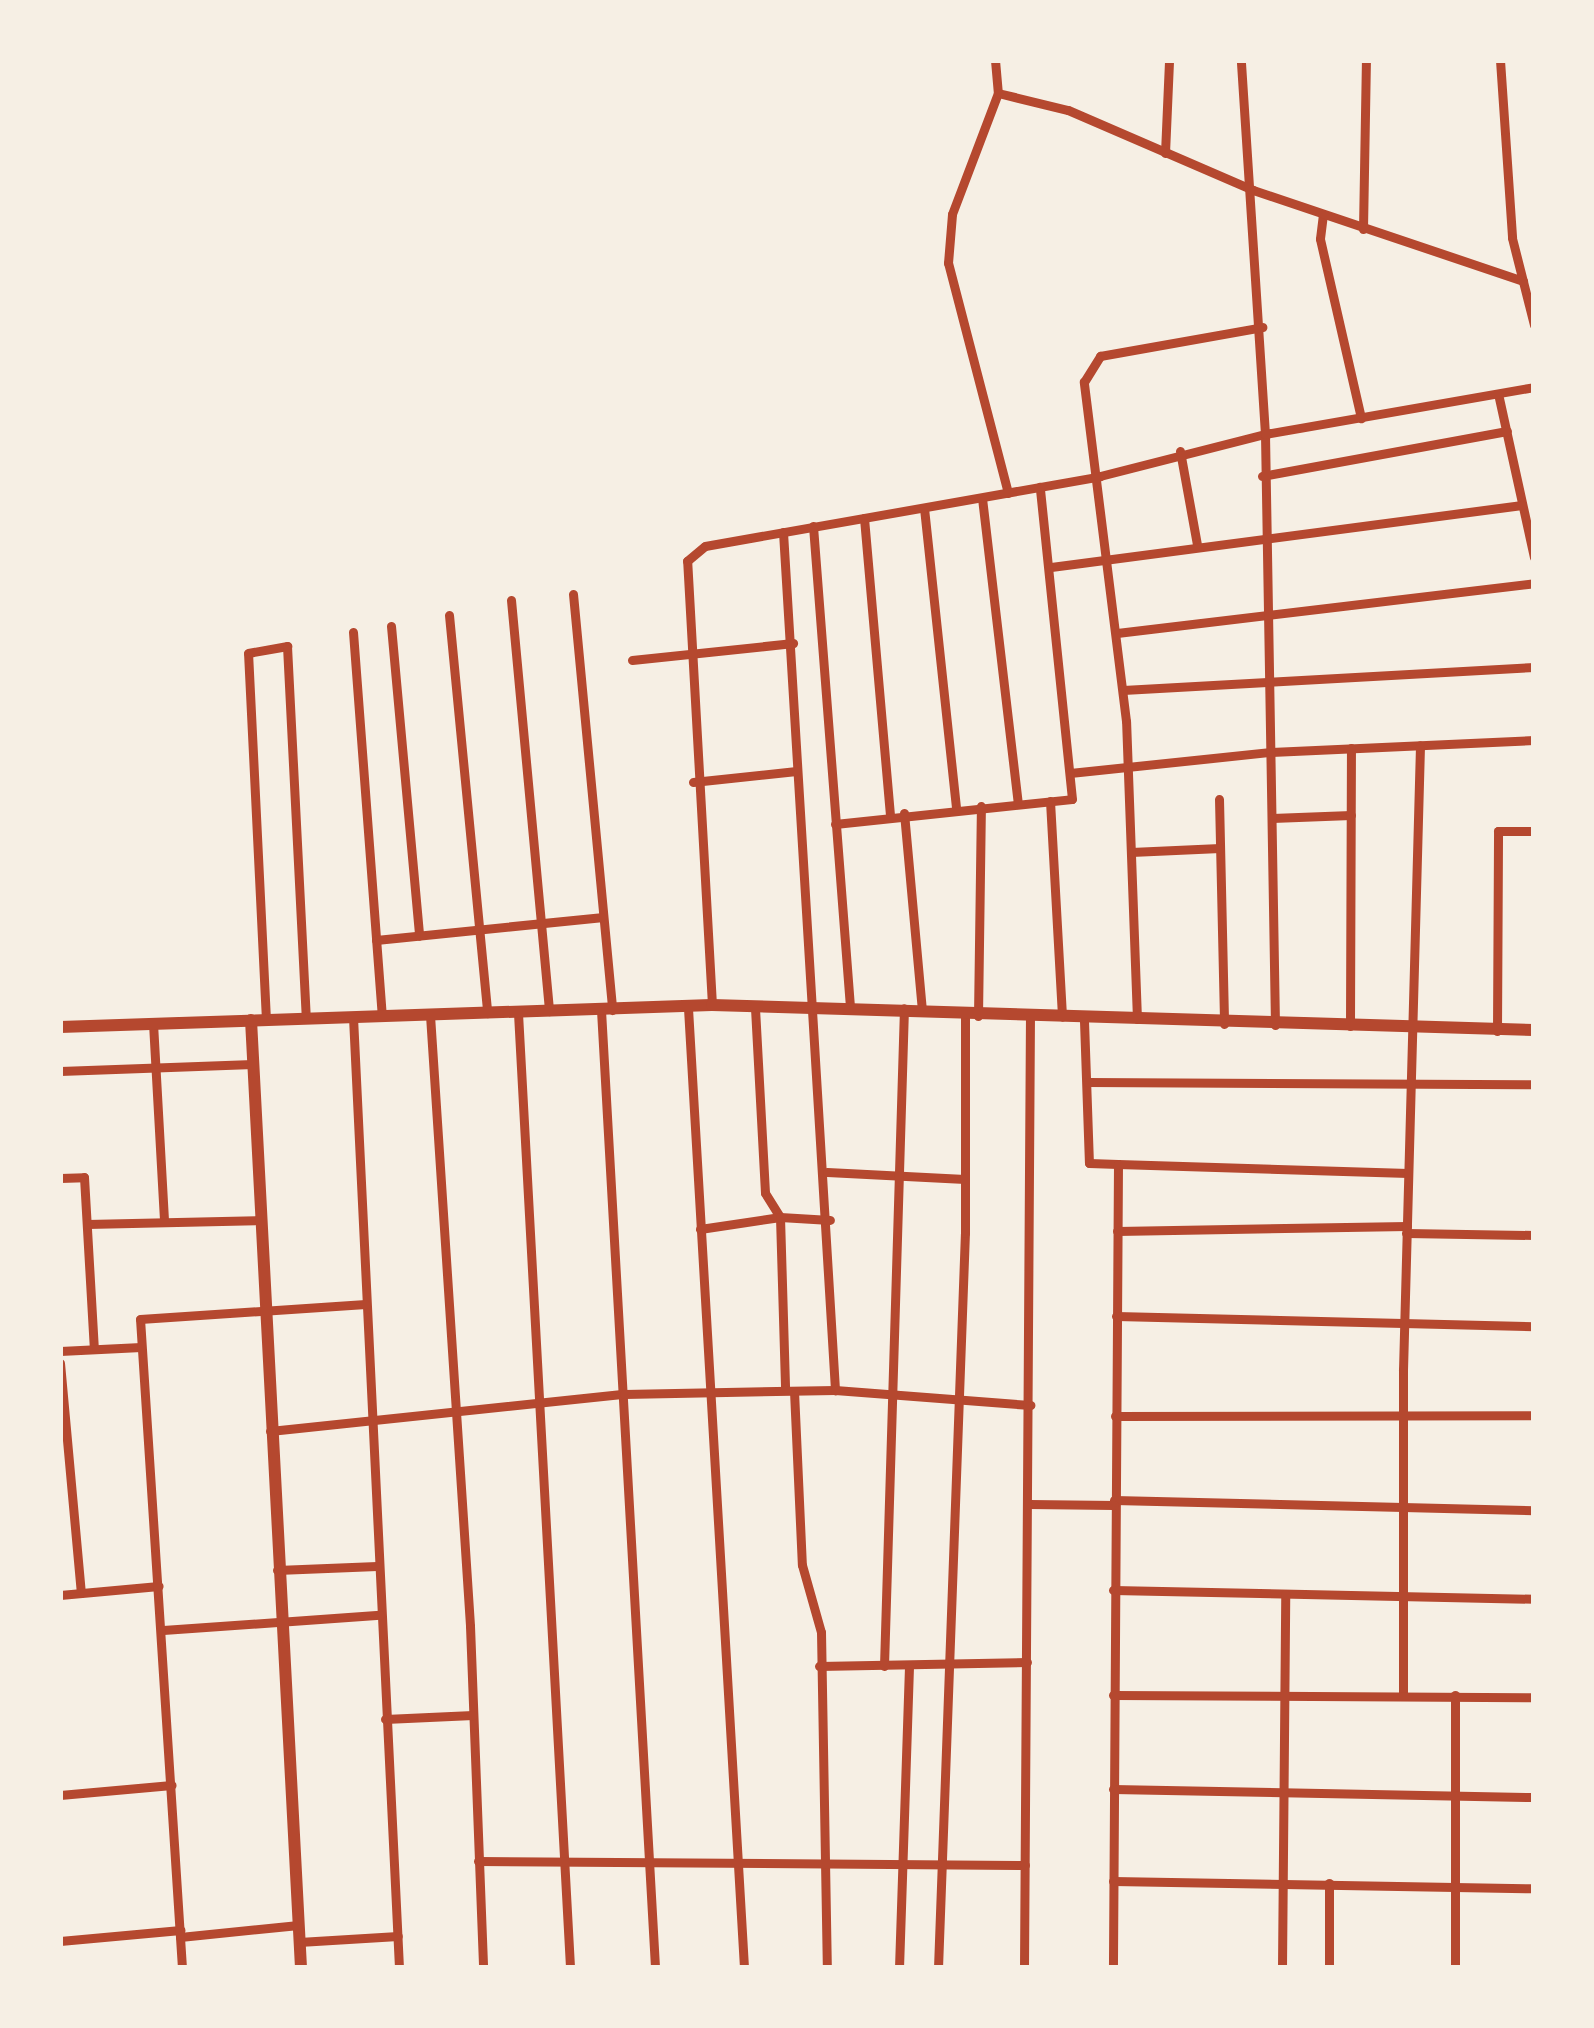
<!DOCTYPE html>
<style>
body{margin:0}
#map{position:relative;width:1594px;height:2028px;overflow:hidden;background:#f6efe4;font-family:"PT Sans",sans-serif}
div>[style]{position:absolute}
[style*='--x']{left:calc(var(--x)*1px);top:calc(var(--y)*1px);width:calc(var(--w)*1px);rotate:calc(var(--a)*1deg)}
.minor>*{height:9px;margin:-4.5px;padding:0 4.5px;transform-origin:4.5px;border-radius:4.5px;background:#b5482f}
.secondary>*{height:12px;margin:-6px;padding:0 6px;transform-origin:6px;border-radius:6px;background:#b5482f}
span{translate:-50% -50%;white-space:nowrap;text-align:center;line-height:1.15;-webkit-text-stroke:10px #f6efe4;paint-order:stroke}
.frame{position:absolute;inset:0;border:63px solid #f6efe4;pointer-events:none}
</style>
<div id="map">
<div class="minor">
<i style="--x:995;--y:60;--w:33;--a:85"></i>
<i style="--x:1500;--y:60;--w:178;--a:86.1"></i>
<i style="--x:1512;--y:238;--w:90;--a:75.8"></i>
<i style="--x:1165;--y:153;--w:93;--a:-87.5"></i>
<i style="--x:1323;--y:214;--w:25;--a:97"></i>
<i style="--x:1320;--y:239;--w:184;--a:77.1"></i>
<i style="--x:1363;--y:229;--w:169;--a:-89"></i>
<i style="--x:1499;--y:398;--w:163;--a:77.6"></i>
<i style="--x:1180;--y:451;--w:96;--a:79.7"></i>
<i style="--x:1262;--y:476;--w:249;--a:-10.4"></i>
<i style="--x:1008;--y:493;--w:238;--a:-104.6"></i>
<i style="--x:948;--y:263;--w:49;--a:-85.3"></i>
<i style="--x:952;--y:214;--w:129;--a:-69.2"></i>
<i style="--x:998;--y:93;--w:72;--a:13.7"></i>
<i style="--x:1068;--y:110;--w:202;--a:23.4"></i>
<i style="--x:1253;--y:190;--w:285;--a:18.6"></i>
<i style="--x:982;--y:498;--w:307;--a:83.3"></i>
<i style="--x:924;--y:508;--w:303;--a:83.9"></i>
<i style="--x:864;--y:518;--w:297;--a:85"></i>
<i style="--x:813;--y:526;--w:484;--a:85.6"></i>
<i style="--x:783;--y:532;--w:860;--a:86.53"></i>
<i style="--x:1051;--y:567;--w:475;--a:-7.5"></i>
<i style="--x:573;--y:594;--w:418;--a:84.6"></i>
<i style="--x:511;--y:600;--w:413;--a:84.7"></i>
<i style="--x:449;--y:615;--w:400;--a:84.5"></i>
<i style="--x:391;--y:626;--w:311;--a:84.8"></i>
<i style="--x:353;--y:632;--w:386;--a:85.7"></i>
<i style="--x:1117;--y:633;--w:420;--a:-6.8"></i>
<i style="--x:632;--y:660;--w:162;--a:-6"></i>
<i style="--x:1123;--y:690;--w:412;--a:-3.2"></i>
<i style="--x:1070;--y:773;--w:202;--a:-6"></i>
<i style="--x:1271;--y:752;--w:263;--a:-2.6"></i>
<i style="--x:693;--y:782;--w:104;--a:-6.1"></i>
<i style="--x:1219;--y:799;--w:225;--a:88.7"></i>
<i style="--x:1050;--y:801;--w:216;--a:86.8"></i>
<i style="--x:904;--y:813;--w:198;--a:84.8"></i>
<i style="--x:1272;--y:818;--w:79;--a:-2.2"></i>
<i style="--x:835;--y:824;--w:238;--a:-6"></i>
<i style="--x:1072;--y:799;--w:314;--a:-95.9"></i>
<i style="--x:1131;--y:852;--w:89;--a:-2.6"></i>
<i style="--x:376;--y:940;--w:226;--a:-5.8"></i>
<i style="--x:712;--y:1005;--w:445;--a:-93.2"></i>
<i style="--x:687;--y:561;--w:23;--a:-40"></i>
<i style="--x:705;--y:546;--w:401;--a:-10"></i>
<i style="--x:1100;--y:476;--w:170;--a:-14.3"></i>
<i style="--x:1265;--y:434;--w:375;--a:-93.7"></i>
<i style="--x:688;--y:1008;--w:962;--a:86.66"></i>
<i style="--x:755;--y:1008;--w:185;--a:86.9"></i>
<i style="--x:765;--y:1193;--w:28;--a:58"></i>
<i style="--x:780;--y:1217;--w:173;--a:88.3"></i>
<i style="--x:601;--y:1010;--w:960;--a:86.77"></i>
<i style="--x:518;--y:1013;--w:956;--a:86.88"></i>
<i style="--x:430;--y:1015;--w:612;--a:86.25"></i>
<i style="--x:470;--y:1626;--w:342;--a:87.8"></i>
<i style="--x:978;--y:1016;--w:210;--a:-89.2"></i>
<i style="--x:353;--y:1017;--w:952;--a:87.23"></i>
<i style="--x:1137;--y:1019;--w:298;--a:-92.1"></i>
<i style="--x:1126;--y:721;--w:342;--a:-97.1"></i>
<i style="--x:1084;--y:382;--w:31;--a:-58"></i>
<i style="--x:1100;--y:356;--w:165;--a:-10.1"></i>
<i style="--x:266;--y:1020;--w:367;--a:-92.8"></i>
<i style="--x:248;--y:653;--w:40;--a:-10"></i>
<i style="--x:287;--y:646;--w:373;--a:87.1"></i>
<i style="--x:1084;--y:1021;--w:142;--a:88"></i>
<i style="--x:1089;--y:1163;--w:29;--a:2"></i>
<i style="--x:1118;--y:1164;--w:804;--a:90.36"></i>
<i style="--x:153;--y:1023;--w:199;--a:86.8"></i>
<i style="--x:1275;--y:1025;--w:591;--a:-90.97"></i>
<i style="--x:1265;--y:434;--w:273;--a:-9.9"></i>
<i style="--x:1350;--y:1026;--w:278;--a:-89.8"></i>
<i style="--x:1497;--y:1031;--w:200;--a:-89.7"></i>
<i style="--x:1498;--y:831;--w:36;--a:0"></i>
<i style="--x:60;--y:1071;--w:193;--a:-2.1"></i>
<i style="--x:1087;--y:1082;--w:447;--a:0.3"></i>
<i style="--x:1118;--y:1164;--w:290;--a:1.8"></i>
<i style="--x:827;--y:1172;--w:138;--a:2.9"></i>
<i style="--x:60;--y:1178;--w:24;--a:-2"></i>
<i style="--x:84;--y:1177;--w:172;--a:86.7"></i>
<i style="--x:87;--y:1224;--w:172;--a:-1.3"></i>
<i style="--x:700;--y:1229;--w:81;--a:-8.5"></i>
<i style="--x:780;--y:1217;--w:50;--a:3.4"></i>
<i style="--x:1117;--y:1231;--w:290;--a:-1"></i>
<i style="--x:1406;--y:1233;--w:128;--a:0.9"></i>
<i style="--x:1116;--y:1316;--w:418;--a:1.4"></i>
<i style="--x:60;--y:1351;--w:81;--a:-2.8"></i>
<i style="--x:60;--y:1363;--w:231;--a:84.8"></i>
<i style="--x:794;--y:1391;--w:174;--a:87.4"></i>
<i style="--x:802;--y:1565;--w:70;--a:74.2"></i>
<i style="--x:821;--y:1632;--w:336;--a:89"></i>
<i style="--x:1115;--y:1416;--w:419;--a:-0.1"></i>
<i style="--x:270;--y:1431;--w:356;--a:-6"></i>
<i style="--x:624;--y:1394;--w:211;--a:-1.1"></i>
<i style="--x:835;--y:1390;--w:196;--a:4.4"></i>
<i style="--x:1114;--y:1500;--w:420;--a:1.4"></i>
<i style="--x:1029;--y:1504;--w:85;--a:0.7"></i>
<i style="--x:277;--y:1570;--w:100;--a:-2.3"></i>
<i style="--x:1113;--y:1590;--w:421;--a:1.2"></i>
<i style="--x:60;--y:1595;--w:99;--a:-5.2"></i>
<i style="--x:163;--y:1630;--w:217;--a:-4"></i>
<i style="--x:819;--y:1666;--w:208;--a:-1.1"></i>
<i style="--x:884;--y:1666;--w:658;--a:-88.26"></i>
<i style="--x:1403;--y:1694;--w:324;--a:-90"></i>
<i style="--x:1403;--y:1370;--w:625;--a:-88.44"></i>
<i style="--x:1113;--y:1695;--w:421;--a:0.3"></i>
<i style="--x:1455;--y:1695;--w:273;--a:90"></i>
<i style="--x:385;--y:1719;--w:88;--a:-2.6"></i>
<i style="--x:1113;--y:1789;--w:421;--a:1.1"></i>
<i style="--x:60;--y:1795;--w:112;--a:-5.1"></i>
<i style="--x:478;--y:1861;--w:547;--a:0.42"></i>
<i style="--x:1113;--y:1881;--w:421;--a:1"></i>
<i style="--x:1329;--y:1883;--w:85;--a:90"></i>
<i style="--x:180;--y:1937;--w:119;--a:-5.8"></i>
<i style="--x:60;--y:1941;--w:121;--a:-5.2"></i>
<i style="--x:299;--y:1942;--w:99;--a:-3.5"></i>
<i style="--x:182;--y:1968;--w:650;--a:-93.7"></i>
<i style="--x:140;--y:1319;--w:226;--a:-3.8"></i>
<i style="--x:899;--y:1968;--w:303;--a:-88.1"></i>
<i style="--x:938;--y:1968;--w:735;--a:-87.9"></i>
<i style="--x:965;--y:1233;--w:218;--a:-90"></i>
<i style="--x:1024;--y:1968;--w:951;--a:-89.64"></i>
<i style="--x:1282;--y:1968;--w:374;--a:-89.5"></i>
</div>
<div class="secondary">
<i style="--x:251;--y:1020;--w:949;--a:86.98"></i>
<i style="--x:60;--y:1027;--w:652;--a:-1.93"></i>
<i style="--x:712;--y:1005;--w:822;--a:1.74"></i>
</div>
<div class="frame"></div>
</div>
